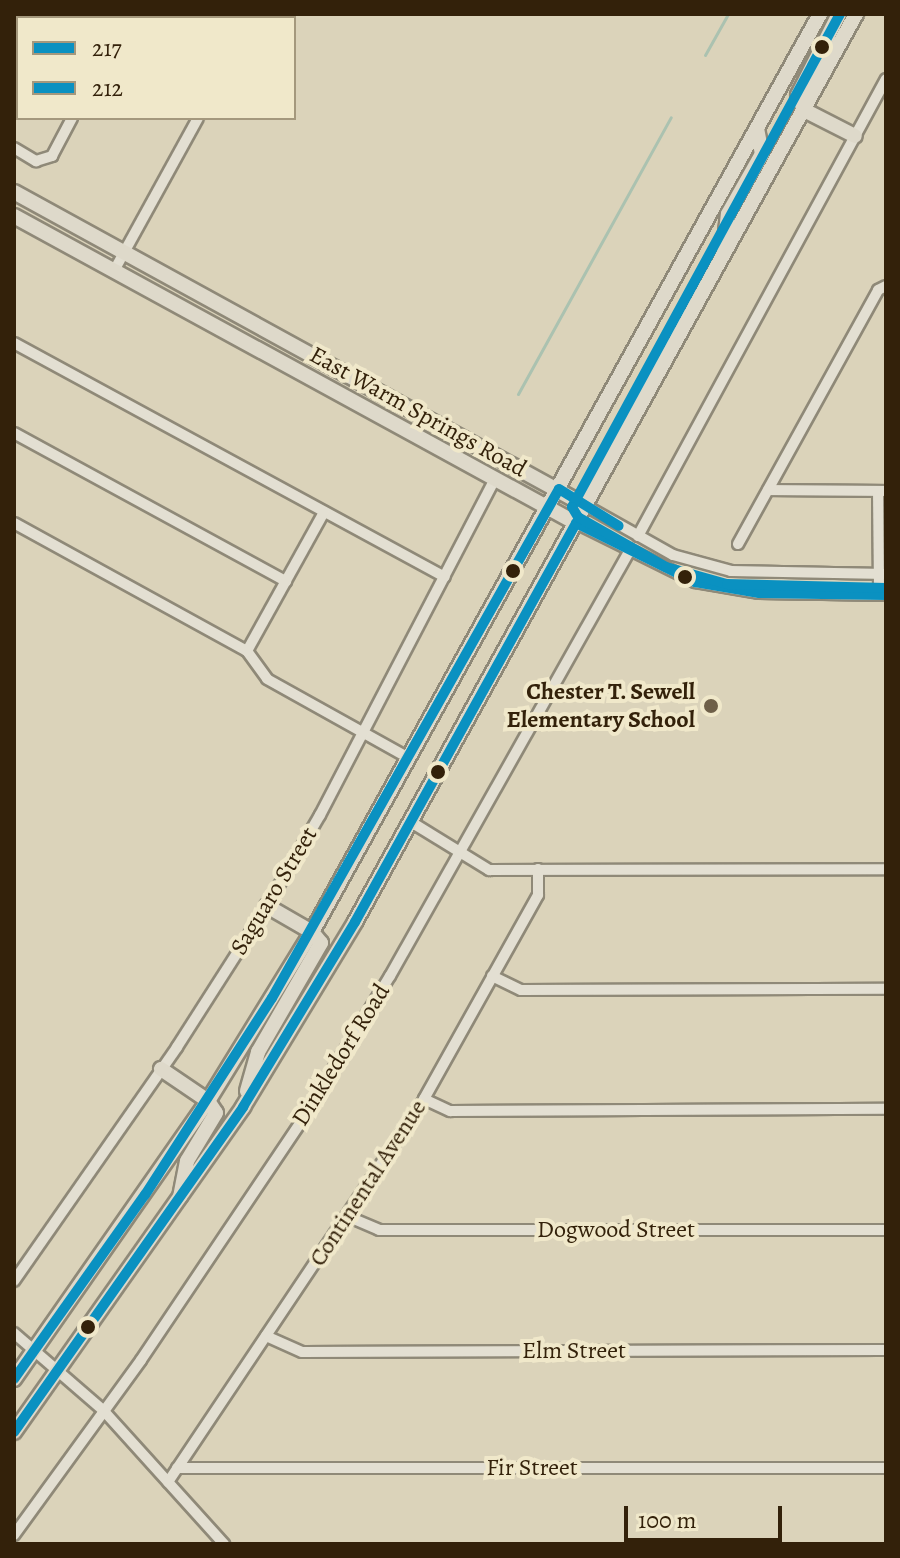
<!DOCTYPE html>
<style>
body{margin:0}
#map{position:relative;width:900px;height:1558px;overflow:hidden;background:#dbd3ba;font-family:Alegreya,serif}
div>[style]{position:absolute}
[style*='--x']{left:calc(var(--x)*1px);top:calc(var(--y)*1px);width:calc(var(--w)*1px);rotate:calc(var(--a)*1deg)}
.stream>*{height:3px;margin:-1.5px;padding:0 1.5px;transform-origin:1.5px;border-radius:1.5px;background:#abc2b0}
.roads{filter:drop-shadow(2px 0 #8f8978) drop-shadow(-2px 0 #8f8978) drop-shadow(0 2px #8f8978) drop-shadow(0 -2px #8f8978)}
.minor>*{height:10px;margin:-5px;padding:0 5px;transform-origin:5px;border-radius:5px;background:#e3dfd2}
.major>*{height:14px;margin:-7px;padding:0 7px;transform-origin:7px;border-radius:7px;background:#ded9ca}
.bus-1>*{height:10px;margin:-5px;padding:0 5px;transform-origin:5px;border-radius:5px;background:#0a91c1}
.bus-2>*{height:10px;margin:-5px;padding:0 5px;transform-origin:5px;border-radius:5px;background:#0a91c1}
.dots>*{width:22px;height:22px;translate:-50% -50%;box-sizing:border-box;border:4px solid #f0e8ca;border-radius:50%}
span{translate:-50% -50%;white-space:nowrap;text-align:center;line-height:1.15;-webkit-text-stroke:8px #f0e8ca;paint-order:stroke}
.street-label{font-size:24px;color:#33210a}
.poi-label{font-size:24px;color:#33210a;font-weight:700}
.right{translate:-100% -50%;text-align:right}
.frame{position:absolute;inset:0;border:16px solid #33210a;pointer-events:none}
.legend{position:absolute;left:16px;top:16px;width:280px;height:104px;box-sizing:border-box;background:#f0e8ca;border:2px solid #a4987d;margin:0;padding:10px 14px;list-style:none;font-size:24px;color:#33210a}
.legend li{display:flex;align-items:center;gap:16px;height:40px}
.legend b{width:40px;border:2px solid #a4987d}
.scale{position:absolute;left:624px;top:1506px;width:158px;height:36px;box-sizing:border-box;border:4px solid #33210a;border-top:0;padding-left:10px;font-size:24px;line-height:28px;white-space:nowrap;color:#33210a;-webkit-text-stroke:6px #f0e8ca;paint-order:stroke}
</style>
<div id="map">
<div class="stream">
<i style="--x:705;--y:55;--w:47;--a:-60.7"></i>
<i style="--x:518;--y:394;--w:316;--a:-61.1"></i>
</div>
<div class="roads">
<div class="minor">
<i style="--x:14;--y:15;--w:1;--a:-45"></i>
<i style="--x:127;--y:18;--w:4;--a:-63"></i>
<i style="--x:253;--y:18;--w:4;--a:-63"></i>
<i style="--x:14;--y:148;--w:26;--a:31"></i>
<i style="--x:36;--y:161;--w:17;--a:-17"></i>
<i style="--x:52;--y:156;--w:43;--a:-62.2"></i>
<i style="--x:115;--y:269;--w:172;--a:-61.2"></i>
<i style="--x:14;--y:343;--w:490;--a:28.5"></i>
<i style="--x:14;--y:433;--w:310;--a:28.6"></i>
<i style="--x:768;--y:490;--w:118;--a:0.5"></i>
<i style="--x:878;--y:491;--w:104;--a:89.4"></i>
<i style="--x:586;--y:506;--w:100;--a:29.4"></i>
<i style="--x:673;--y:555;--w:60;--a:15.4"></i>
<i style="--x:731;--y:571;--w:155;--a:1.1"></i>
<i style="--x:14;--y:523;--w:266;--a:28.8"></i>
<i style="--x:247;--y:651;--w:34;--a:54"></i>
<i style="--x:267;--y:679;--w:162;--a:29.1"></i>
<i style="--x:576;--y:523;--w:133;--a:26.4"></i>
<i style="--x:695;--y:582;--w:65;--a:9.8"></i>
<i style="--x:759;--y:593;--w:127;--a:0.9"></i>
<i style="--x:638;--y:536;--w:520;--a:-61.51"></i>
<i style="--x:738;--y:544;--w:290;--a:-61.1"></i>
<i style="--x:878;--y:290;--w:9;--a:-27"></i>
<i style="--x:247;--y:651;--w:159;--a:-61"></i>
<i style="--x:411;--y:822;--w:92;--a:31.6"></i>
<i style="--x:489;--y:870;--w:397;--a:-0.1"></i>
<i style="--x:492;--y:976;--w:32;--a:26"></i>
<i style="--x:521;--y:990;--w:365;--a:-0.2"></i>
<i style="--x:424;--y:1099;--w:29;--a:25"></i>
<i style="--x:450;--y:1111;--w:436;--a:-0.3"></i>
<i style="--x:349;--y:1217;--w:33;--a:23"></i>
<i style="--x:379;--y:1230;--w:507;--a:0"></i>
<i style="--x:14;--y:1281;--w:285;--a:-55.1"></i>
<i style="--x:177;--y:1047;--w:167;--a:-57.4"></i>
<i style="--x:267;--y:906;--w:105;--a:-59.8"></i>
<i style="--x:320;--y:815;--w:379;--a:-62.5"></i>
<i style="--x:14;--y:1333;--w:118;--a:40.9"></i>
<i style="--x:103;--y:1410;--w:181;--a:47.9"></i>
<i style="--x:266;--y:1336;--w:39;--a:24"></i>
<i style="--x:302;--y:1352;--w:584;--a:-0.2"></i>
<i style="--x:177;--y:1468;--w:709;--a:0"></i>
<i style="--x:168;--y:1482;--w:461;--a:-56.2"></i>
<i style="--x:424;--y:1099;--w:234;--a:-60.8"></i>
<i style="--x:538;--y:895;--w:26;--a:-90"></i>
<i style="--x:14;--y:1535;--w:216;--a:-54"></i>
<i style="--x:141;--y:1360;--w:289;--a:-56.1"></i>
<i style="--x:302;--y:1120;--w:169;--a:-58.6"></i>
<i style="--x:390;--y:976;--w:488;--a:-60.6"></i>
</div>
<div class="major">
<i style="--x:839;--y:14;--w:91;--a:116.8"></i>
<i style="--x:798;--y:95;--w:16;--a:68"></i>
<i style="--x:804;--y:110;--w:57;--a:27"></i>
<i style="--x:14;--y:192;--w:653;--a:28.76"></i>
<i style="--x:14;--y:216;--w:640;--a:28.65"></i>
<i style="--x:724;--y:251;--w:37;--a:-84"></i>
<i style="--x:728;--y:214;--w:69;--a:-60.5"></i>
<i style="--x:762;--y:154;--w:26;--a:-101"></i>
<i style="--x:161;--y:1069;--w:57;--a:34.2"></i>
<i style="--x:208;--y:1101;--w:14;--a:56"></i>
<i style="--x:216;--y:1113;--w:56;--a:121.1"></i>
<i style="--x:187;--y:1161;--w:36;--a:101"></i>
<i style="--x:247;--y:1091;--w:41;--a:-74.2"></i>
<i style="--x:258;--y:1052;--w:126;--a:-60"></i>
<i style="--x:321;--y:943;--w:14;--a:-129"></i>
<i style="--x:312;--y:932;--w:52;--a:-150"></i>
<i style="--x:14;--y:1379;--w:339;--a:-55.1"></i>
<i style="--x:208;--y:1101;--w:198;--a:-58.4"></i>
<i style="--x:312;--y:932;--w:1049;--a:-61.04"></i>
<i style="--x:14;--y:1432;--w:398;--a:-54.8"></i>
<i style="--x:243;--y:1107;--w:216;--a:-58.8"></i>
<i style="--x:355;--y:922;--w:1037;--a:-61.11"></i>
</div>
</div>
<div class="bus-1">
<i style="--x:14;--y:1379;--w:226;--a:-54.6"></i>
<i style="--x:145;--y:1195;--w:234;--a:-57.2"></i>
<i style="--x:272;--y:998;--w:584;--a:-60.58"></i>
<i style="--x:559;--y:489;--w:70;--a:31.7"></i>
<i style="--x:14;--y:1432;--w:398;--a:-54.8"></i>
<i style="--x:243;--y:1107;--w:216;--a:-58.8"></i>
<i style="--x:355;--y:922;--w:456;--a:-61"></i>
<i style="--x:576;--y:523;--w:133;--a:26.4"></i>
<i style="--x:695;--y:582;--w:65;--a:9.8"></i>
<i style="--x:759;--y:593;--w:127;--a:0.9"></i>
</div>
<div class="bus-2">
<i style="--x:840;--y:14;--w:561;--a:118.53"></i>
<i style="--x:572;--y:507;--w:12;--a:59"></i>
<i style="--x:578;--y:517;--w:101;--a:29.6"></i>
<i style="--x:666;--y:567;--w:63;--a:15.6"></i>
<i style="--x:727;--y:584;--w:159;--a:1.4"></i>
</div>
<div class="dots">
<i style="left:822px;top:47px;background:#33210a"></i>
<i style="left:513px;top:571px;background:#33210a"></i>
<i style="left:685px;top:577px;background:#33210a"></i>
<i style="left:711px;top:706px;background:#6e5f48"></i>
<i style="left:438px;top:772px;background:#33210a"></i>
<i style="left:88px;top:1327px;background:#33210a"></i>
</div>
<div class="street-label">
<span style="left:418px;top:412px;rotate:29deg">East Warm Springs Road</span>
<span style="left:274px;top:891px;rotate:-59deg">Saguaro Street</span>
<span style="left:341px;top:1055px;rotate:-58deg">Dinkledorf Road</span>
<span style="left:368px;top:1183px;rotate:-57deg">Continental Avenue</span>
<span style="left:616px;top:1230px">Dogwood Street</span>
<span style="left:574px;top:1351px">Elm Street</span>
<span style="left:532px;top:1468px">Fir Street</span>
</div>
<div class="poi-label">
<span class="right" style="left:695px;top:706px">Chester T. Sewell<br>Elementary School</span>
</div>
<div class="frame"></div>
<ul class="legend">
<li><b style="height:10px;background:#0a91c1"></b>217</li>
<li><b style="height:10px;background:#0a91c1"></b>212</li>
</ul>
<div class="scale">100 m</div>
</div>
